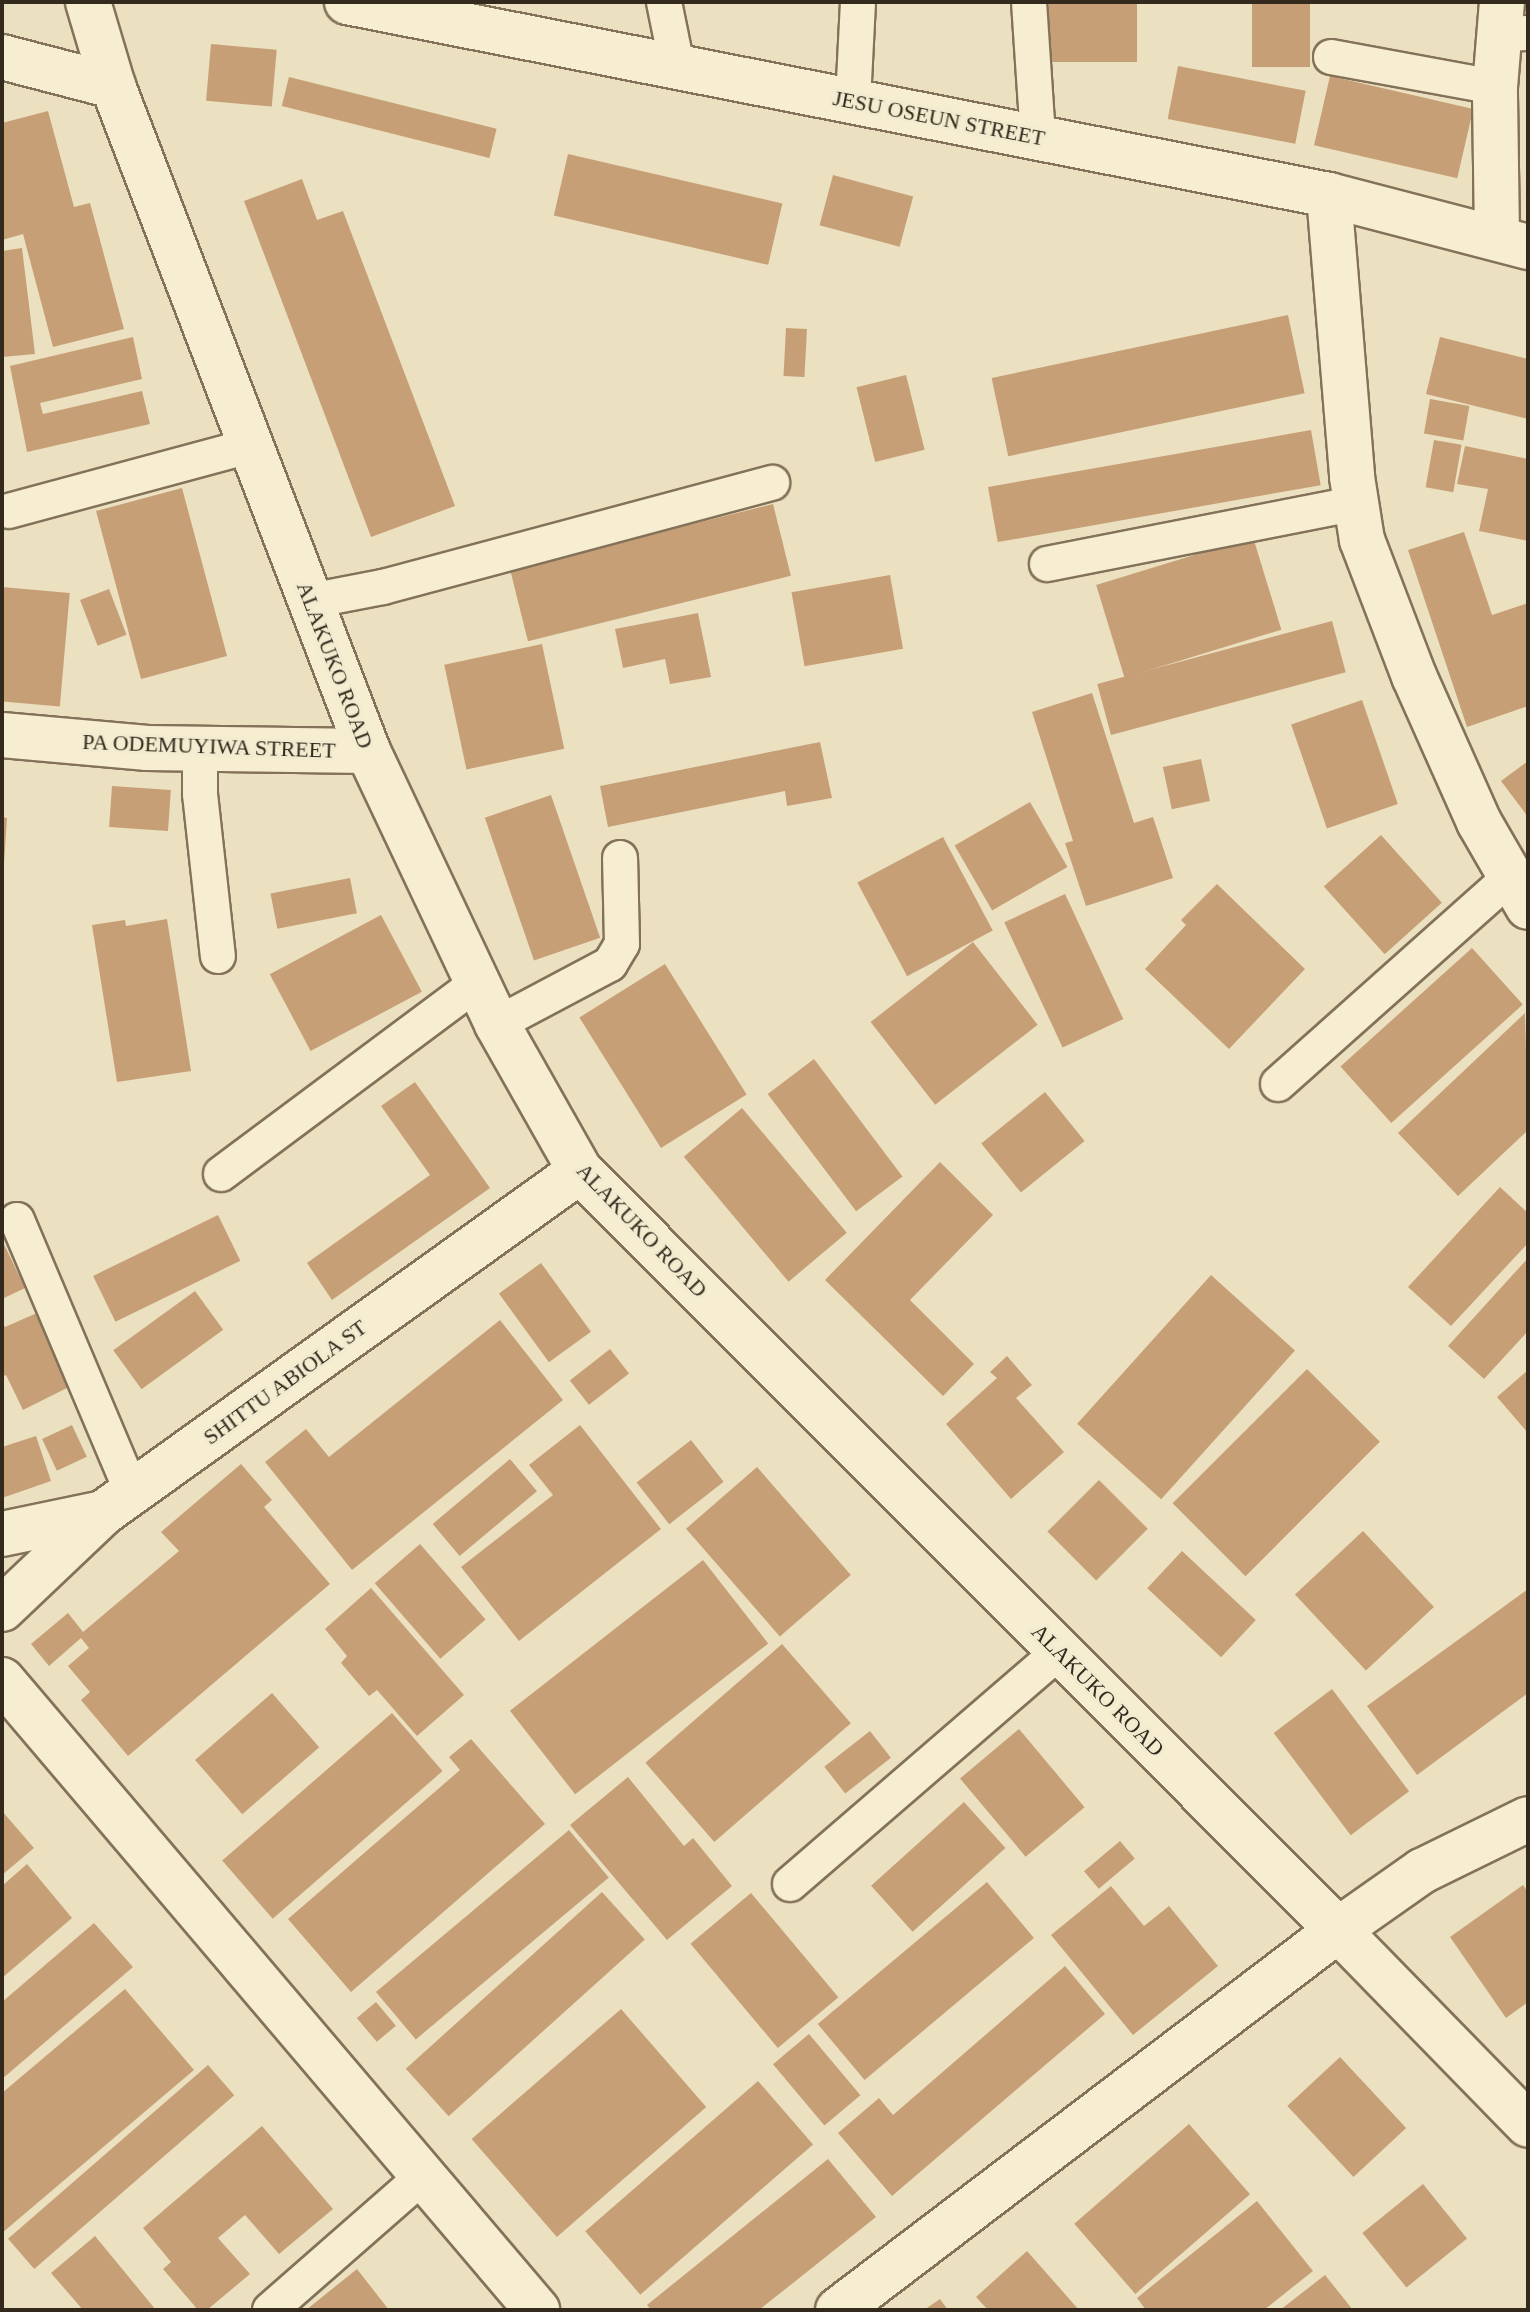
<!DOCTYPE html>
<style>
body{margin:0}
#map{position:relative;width:1530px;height:2312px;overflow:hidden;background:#ebe1c0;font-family:Georgia,serif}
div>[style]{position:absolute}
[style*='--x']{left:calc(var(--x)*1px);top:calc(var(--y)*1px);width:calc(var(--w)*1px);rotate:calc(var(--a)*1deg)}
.building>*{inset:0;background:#c79f77;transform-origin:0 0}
.roads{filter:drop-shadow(2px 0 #837259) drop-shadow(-2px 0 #837259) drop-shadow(0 2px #837259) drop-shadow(0 -2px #837259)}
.lane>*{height:34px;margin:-17px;padding:0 17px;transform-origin:17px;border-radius:17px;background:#f7eed2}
.street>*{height:44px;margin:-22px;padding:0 22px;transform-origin:22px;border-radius:22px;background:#f7eed2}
.secondary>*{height:44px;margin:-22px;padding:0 22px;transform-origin:22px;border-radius:22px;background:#f7eed2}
span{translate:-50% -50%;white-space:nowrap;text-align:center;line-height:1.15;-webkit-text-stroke:6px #f3ebcf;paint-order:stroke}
.street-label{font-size:22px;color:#33291d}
.frame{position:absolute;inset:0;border:4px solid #33291d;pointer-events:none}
</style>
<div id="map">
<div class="building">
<i style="left:1049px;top:2px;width:88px;height:60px"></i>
<i style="left:1252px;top:2px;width:58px;height:65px"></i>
<i style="left:211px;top:44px;width:66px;height:57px;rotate:5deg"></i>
<i style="left:1178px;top:66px;width:130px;height:54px;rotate:11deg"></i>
<i style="left:1330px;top:76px;width:147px;height:71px;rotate:13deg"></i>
<i style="left:289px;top:77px;width:214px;height:30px;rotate:14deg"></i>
<i style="clip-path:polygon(48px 111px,74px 207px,90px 203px,124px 329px,53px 347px,23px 234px,2px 240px,2px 123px)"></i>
<i style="left:568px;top:154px;width:220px;height:63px;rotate:13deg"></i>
<i style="left:833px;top:175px;width:83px;height:52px;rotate:15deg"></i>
<i style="clip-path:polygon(302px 179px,317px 220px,343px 211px,455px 506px,371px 537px,244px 201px)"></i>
<i style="clip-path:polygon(22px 248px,35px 354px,2px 357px,2px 251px)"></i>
<i style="left:1288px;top:315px;width:80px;height:303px;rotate:78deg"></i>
<i style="left:786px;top:328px;width:21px;height:48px;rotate:3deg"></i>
<i style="clip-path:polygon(133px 337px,142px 379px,40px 403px,43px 414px,142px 391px,150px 424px,27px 452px,10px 366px)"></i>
<i style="clip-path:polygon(1440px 337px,1528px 359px,1528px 419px,1426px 394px)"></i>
<i style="left:906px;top:375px;width:77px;height:51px;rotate:76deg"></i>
<i style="left:1430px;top:399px;width:40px;height:35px;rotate:10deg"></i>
<i style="left:1311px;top:430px;width:56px;height:328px;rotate:80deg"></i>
<i style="left:1434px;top:440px;width:28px;height:48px;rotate:10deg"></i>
<i style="clip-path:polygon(1465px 446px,1528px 459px,1528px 541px,1479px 531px,1488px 489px,1457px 484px)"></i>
<i style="left:182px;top:488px;width:174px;height:89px;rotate:75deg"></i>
<i style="left:773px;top:504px;width:74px;height:271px;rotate:76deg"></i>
<i style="clip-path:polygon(1464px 532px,1492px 615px,1528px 603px,1528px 706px,1467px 727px,1408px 550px)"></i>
<i style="left:1253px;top:537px;width:97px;height:164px;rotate:73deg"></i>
<i style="left:890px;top:575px;width:75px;height:100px;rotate:80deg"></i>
<i style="left:2px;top:587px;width:68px;height:114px;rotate:5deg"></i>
<i style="left:109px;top:589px;width:49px;height:31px;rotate:69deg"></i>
<i style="clip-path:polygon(698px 613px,711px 677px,670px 684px,665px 659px,623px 668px,615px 629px)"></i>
<i style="left:1332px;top:621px;width:53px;height:243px;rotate:75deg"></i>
<i style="left:542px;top:644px;width:107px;height:100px;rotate:78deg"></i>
<i style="clip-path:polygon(1092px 693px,1134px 823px,1153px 817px,1173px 878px,1086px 906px,1065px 843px,1073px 841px,1032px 712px)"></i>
<i style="left:1362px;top:700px;width:110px;height:75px;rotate:71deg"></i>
<i style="clip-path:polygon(820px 742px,832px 798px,787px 806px,785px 791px,608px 827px,600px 786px)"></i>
<i style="left:1201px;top:759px;width:43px;height:39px;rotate:78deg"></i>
<i style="clip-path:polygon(1528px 761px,1528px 817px,1501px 781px)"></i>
<i style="left:112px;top:786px;width:59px;height:41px;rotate:4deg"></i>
<i style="left:551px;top:795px;width:151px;height:70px;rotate:71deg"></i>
<i style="left:1030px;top:802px;width:75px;height:87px;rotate:60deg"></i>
<i style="clip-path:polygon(2px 817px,7px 818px,4px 864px,2px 864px)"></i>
<i style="left:1381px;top:835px;width:91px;height:77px;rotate:48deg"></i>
<i style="left:943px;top:837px;width:106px;height:97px;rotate:62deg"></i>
<i style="left:350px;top:878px;width:36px;height:81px;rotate:79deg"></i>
<i style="clip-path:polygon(1217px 884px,1305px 969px,1229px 1049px,1145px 969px,1186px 925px,1181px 920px)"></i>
<i style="left:1065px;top:894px;width:138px;height:67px;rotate:65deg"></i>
<i style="left:381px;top:915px;width:87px;height:126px;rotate:62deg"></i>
<i style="clip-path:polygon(167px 919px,191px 1071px,117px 1082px,92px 925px,125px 920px,126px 926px)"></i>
<i style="left:973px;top:942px;width:105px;height:130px;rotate:52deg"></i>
<i style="left:1472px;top:948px;width:76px;height:177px;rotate:48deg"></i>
<i style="left:665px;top:964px;width:154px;height:101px;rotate:58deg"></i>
<i style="clip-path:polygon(1525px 1013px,1528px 1130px,1458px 1196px,1398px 1133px)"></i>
<i style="left:814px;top:1059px;width:147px;height:58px;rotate:53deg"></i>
<i style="clip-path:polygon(415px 1082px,490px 1188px,332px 1300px,307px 1263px,430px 1175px,381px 1106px)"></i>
<i style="left:1045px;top:1092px;width:63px;height:82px;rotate:51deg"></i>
<i style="left:742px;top:1108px;width:163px;height:76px;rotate:50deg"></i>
<i style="clip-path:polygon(940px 1162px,993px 1215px,910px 1300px,974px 1364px,943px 1396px,825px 1280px)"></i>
<i style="clip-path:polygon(1500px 1187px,1528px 1213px,1528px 1243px,1451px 1326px,1408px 1287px)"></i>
<i style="left:218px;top:1215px;width:51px;height:139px;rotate:64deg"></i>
<i style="clip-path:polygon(2px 1240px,25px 1288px,2px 1299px)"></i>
<i style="clip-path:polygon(1528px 1258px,1528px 1331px,1484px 1379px,1448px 1346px)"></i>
<i style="left:541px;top:1263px;width:85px;height:52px;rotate:54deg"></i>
<i style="left:1211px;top:1275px;width:113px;height:200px;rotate:42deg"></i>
<i style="left:195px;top:1291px;width:48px;height:101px;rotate:54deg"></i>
<i style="clip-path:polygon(37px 1313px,71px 1386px,23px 1410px,6px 1375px,2px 1377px,2px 1322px,5px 1327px)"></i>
<i style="clip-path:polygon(500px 1320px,563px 1400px,352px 1570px,265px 1462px,306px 1429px,329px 1457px)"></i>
<i style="left:610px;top:1349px;width:31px;height:51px;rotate:52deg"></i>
<i style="clip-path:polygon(1007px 1356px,1032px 1385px,1016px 1398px,1064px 1452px,1011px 1499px,946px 1424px,997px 1378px,990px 1372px)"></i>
<i style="left:1307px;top:1369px;width:103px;height:190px;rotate:45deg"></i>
<i style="clip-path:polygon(1528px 1370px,1528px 1433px,1497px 1397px)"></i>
<i style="left:72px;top:1425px;width:35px;height:33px;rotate:65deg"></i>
<i style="clip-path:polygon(580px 1425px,661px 1529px,519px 1641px,461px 1567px,553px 1495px,529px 1465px)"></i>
<i style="clip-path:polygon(36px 1436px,51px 1481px,2px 1498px,2px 1447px)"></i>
<i style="left:691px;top:1440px;width:53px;height:69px;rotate:52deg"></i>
<i style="left:510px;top:1459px;width:42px;height:101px;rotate:50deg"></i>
<i style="clip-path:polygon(241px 1464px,272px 1500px,264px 1507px,330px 1584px,128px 1756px,81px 1700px,90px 1692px,68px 1666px,89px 1648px,81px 1638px,49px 1666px,31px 1644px,68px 1613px,83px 1632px,179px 1551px,161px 1532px)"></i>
<i style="left:757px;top:1467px;width:143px;height:94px;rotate:49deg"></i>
<i style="left:1099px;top:1480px;width:69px;height:73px;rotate:45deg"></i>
<i style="left:1363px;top:1531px;width:104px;height:93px;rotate:47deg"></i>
<i style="left:420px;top:1544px;width:100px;height:60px;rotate:49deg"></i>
<i style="left:1182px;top:1551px;width:101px;height:51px;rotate:43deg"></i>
<i style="left:703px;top:1560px;width:106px;height:245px;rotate:52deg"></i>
<i style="clip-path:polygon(371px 1588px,464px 1695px,417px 1736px,377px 1690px,369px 1696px,341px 1663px,347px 1656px,325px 1629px)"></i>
<i style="clip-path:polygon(1528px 1589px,1528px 1693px,1417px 1775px,1367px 1706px)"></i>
<i style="left:782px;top:1644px;width:105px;height:181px;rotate:49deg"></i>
<i style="left:1332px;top:1689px;width:128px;height:73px;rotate:53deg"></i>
<i style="left:272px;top:1693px;width:72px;height:102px;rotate:49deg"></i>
<i style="left:392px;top:1713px;width:77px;height:225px;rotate:49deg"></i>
<i style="left:1019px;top:1729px;width:102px;height:77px;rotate:50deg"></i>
<i style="left:870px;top:1731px;width:34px;height:58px;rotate:52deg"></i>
<i style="clip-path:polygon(471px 1739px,545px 1824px,351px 1992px,288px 1919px,460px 1770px,449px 1757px)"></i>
<i style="clip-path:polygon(628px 1777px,684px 1846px,693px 1838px,732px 1886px,667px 1940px,570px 1825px)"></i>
<i style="left:964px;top:1802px;width:62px;height:125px;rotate:48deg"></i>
<i style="clip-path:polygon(2px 1811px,34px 1848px,2px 1875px)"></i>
<i style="left:569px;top:1830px;width:62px;height:252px;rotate:50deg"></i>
<i style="left:1120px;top:1841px;width:23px;height:47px;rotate:50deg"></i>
<i style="clip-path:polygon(27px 1864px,72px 1918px,2px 1978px,2px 1886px)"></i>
<i style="left:987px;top:1882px;width:73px;height:221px;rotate:50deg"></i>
<i style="clip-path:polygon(1523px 1885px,1528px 1892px,1528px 2002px,1506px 2018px,1450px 1937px)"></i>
<i style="clip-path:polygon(1111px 1886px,1144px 1926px,1169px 1906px,1218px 1966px,1133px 2035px,1051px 1935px)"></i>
<i style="left:602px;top:1892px;width:64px;height:264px;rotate:48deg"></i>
<i style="left:751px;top:1893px;width:136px;height:79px;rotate:50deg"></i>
<i style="clip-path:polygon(94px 1923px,133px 1967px,2px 2079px,2px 2002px)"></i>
<i style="clip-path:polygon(1065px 1966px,1105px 2014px,892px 2196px,838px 2133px,879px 2098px,893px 2115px)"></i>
<i style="clip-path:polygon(125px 1989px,194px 2070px,2px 2233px,2px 2093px)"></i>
<i style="left:376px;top:2002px;width:31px;height:25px;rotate:50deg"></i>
<i style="left:621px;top:2009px;width:130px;height:198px;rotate:49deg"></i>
<i style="left:809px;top:2034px;width:80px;height:47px;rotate:50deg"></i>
<i style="left:1340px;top:2057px;width:97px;height:72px;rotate:47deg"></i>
<i style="left:208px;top:2065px;width:40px;height:265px;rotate:49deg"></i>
<i style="left:758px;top:2081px;width:84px;height:229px;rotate:49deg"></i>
<i style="left:1189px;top:2124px;width:93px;height:152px;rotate:49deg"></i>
<i style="clip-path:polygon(262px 2126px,333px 2209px,279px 2254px,245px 2215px,218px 2238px,250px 2274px,207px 2310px,198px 2310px,163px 2269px,171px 2262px,143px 2228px)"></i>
<i style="clip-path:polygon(828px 2159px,876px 2217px,759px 2310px,651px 2310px,647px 2305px)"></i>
<i style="left:1423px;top:2184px;width:70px;height:78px;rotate:51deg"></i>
<i style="clip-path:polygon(1257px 2201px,1313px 2271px,1264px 2310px,1146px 2310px,1137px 2298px)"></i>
<i style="clip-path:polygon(95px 2236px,156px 2310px,83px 2310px,51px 2273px)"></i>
<i style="clip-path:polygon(1027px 2251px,1079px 2310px,988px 2310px,976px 2297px)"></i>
<i style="clip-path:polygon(357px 2269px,389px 2310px,306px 2310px)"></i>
<i style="clip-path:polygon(1325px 2275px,1353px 2310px,1280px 2310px)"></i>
<i style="clip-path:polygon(940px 2299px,948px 2310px,924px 2310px)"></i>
</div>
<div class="roads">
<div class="lane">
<i style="--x:664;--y:2;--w:65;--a:78.5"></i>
<i style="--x:1029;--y:2;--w:136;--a:86.2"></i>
<i style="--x:1499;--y:34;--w:29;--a:-2"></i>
<i style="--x:1331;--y:57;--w:167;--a:10.4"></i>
<i style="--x:853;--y:101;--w:99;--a:-87.1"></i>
<i style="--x:9;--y:511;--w:250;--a:-15.1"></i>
<i style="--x:1047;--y:564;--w:316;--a:-11.1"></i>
<i style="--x:310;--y:601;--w:74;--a:-10.9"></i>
<i style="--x:383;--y:587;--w:403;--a:-15"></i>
<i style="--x:200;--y:749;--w:45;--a:90"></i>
<i style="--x:200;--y:794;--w:163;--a:83.7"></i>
<i style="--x:497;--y:1024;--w:128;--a:-28"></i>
<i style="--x:610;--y:964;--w:23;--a:-59"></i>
<i style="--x:622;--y:944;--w:86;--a:-91.3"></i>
<i style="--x:1278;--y:1084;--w:311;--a:-41.7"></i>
<i style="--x:221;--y:1174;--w:319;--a:-36.7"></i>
<i style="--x:17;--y:1220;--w:295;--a:67.1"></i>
<i style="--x:790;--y:1884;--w:357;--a:-40.8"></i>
<i style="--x:270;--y:2310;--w:203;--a:-41.2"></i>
</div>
<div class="street">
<i style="--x:1329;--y:195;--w:283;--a:85.3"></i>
<i style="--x:1352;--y:477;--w:64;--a:81"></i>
<i style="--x:1362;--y:540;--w:146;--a:69.1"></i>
<i style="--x:1414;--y:676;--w:160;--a:66"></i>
<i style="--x:1479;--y:822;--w:98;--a:60"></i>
<i style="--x:1497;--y:238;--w:151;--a:-90.8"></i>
<i style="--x:1495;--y:87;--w:85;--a:-85.3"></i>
<i style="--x:2;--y:1534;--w:103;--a:-11.7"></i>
<i style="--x:2;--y:1680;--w:827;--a:49.66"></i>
<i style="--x:838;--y:2310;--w:628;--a:-37.23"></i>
<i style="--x:1338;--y:1930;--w:103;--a:-35.1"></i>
<i style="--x:1422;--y:1871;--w:118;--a:-26.1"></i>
</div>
<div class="secondary">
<i style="--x:88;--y:2;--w:88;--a:73.4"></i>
<i style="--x:113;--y:86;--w:712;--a:69.02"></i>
<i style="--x:368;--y:751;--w:302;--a:64.7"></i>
<i style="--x:497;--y:1024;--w:169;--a:60.5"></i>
<i style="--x:580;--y:1171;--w:1073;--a:45.04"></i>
<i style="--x:1338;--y:1930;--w:272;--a:45.7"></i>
<i style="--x:347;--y:2;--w:1001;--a:11.12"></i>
<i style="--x:1329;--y:195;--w:206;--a:14.6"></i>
<i style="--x:2;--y:57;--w:115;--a:14.6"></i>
<i style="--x:2;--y:735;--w:146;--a:5.1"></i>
<i style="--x:147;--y:748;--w:221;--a:0.8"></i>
<i style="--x:2;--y:1609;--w:139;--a:-43.5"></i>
<i style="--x:103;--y:1513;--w:587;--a:-35.64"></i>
</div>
</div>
<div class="street-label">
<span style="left:939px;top:118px;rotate:11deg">JESU OSEUN STREET</span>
<span style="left:335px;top:665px;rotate:69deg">ALAKUKO ROAD</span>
<span style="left:209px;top:746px;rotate:2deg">PA ODEMUYIWA STREET</span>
<span style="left:642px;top:1230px;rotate:46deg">ALAKUKO ROAD</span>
<span style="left:285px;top:1382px;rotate:-36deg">SHITTU ABIOLA ST</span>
<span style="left:1098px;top:1690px;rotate:45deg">ALAKUKO ROAD</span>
</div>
<div class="frame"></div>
</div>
